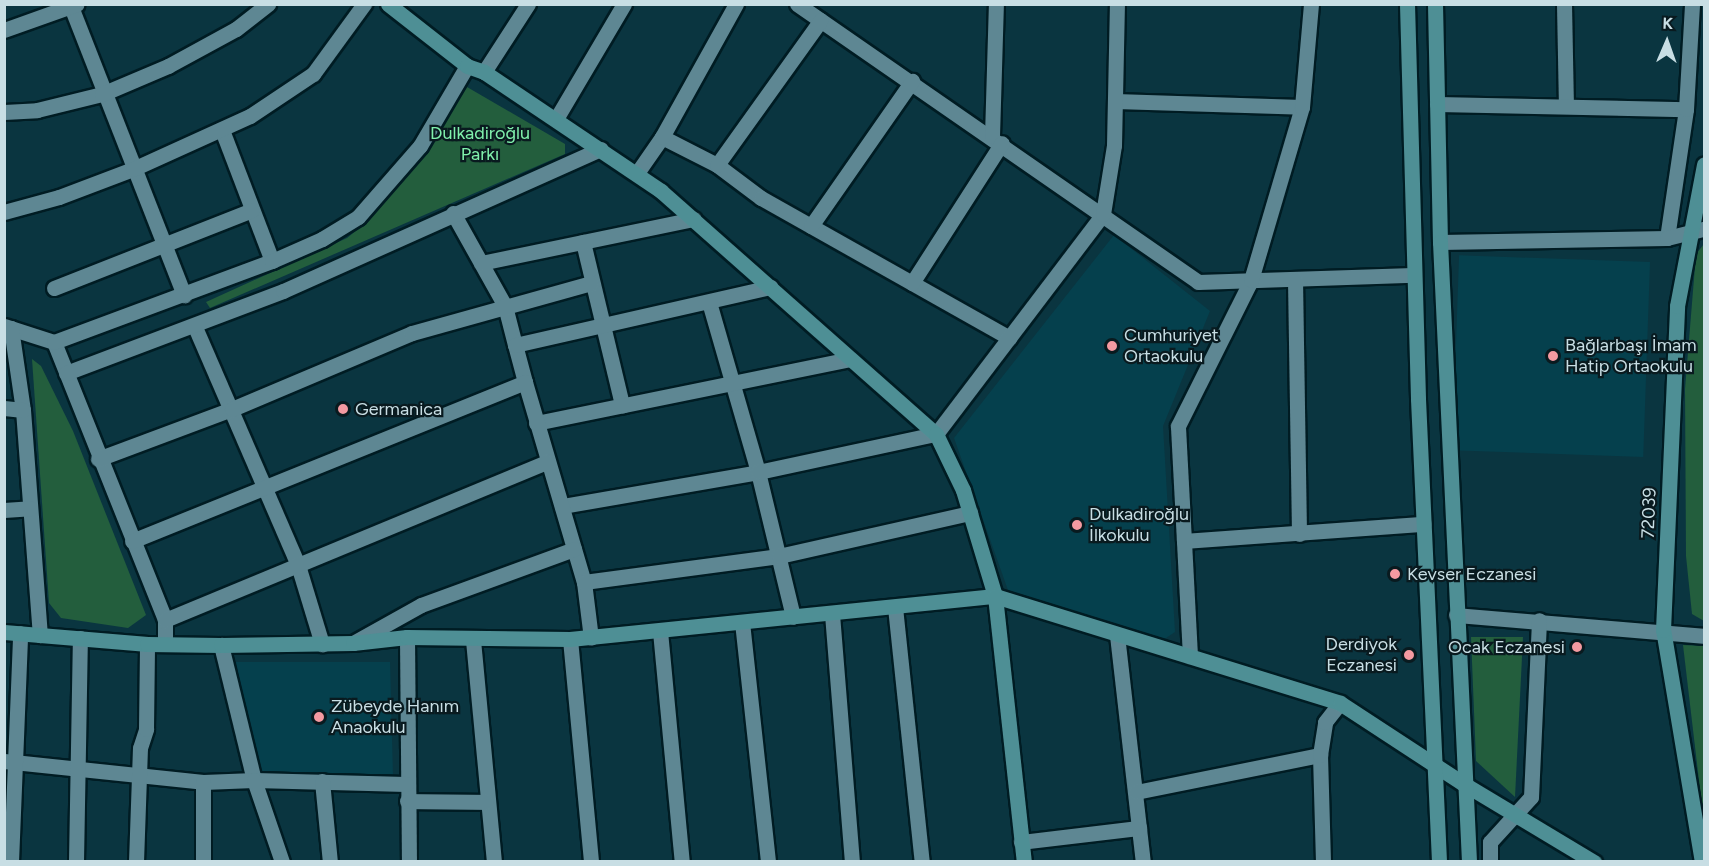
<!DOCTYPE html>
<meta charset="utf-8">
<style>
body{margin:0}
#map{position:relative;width:1709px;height:866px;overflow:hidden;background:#0a3540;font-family:Figtree,sans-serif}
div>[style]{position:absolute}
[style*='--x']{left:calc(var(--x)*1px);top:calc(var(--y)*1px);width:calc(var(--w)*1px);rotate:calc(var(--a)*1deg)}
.built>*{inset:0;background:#05404d;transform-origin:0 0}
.green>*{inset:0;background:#235e3d}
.roads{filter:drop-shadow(2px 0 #001c23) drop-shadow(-2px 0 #001c23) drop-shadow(0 2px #001c23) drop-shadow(0 -2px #001c23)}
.street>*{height:15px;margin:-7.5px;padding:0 7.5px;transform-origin:7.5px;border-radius:7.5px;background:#5e8793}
.secondary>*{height:15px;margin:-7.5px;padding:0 7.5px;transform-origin:7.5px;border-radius:7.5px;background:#4e8f95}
.dots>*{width:16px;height:16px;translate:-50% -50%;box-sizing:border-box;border:3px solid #091a1f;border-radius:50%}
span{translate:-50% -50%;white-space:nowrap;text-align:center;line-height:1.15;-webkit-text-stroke:4.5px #091a1f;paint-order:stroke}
.park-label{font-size:18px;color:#80f0ac}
.poi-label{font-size:18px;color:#c8dee4}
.left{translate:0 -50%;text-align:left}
.right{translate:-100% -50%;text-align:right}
.street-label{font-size:18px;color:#c8dee4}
.frame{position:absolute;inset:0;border:6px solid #c8dee4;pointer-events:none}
.north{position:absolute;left:1637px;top:12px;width:60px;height:60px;-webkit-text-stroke:4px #091a1f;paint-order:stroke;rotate:2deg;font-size:16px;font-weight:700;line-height:24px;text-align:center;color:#c8dee4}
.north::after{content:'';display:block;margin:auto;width:21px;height:27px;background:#c8dee4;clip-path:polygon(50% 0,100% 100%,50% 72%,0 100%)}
</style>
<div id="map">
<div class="built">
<i style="clip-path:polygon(1114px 235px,1210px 311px,1163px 426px,1175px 632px,1163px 640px,1009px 593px,954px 438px)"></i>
<i style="left:1650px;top:262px;width:195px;height:191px;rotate:92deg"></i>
<i style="clip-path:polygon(236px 662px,390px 662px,393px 777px,257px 771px)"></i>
</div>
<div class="green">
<i style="clip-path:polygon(467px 87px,565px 144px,565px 154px,210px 308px,206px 302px,347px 238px,368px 221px,414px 166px)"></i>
<i style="clip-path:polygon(1704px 244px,1704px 621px,1692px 614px,1686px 556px,1685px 389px,1696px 254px)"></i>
<i style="clip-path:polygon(32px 359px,41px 366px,73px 431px,146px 615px,128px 628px,61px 618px,49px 603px)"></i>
<i style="clip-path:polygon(1471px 637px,1523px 637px,1515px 797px,1476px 761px)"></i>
<i style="clip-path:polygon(1683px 645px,1704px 646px,1704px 823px)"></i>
</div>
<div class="roads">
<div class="street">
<i style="--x:70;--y:4;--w:313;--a:68.6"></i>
<i style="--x:797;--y:4;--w:488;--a:34.7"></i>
<i style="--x:1198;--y:282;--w:215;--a:-1.9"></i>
<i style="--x:1564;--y:4;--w:100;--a:88.9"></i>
<i style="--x:4;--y:30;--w:77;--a:-19.6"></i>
<i style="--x:484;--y:72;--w:81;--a:-57.1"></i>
<i style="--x:1115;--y:101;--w:187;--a:1.8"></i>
<i style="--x:1437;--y:104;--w:249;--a:1.2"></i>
<i style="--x:4;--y:112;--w:33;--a:-3"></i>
<i style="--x:37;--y:110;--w:67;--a:-13.8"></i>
<i style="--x:102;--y:94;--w:72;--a:-23"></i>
<i style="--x:168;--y:66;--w:77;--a:-28.6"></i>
<i style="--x:236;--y:29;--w:41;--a:-38"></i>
<i style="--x:556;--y:119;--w:134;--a:-59.4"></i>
<i style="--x:222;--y:130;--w:140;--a:69.1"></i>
<i style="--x:992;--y:136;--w:132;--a:-88.3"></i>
<i style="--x:662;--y:137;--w:62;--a:27"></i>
<i style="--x:717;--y:165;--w:55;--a:36.9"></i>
<i style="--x:761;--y:198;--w:285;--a:29.4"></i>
<i style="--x:717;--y:165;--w:178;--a:-54.4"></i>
<i style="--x:637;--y:173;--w:44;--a:-55.2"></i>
<i style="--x:662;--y:137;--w:152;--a:-60.9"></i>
<i style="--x:4;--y:212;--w:57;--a:-15.3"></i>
<i style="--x:59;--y:197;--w:79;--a:-20.7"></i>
<i style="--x:133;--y:169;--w:128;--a:-24.4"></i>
<i style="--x:250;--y:116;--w:76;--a:-33.7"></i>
<i style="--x:313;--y:74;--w:87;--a:-53.9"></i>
<i style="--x:453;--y:213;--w:107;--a:60.8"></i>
<i style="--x:505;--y:306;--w:40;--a:75.6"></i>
<i style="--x:811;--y:226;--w:177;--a:-55.1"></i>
<i style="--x:1667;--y:238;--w:130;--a:-81.6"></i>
<i style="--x:1686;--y:109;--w:105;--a:-86.7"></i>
<i style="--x:583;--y:242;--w:168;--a:76.5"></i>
<i style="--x:1440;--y:242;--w:227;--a:-1"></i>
<i style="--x:1667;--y:238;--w:38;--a:-14"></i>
<i style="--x:481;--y:263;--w:217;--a:-11.7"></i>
<i style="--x:1295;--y:279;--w:255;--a:89.1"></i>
<i style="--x:912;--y:283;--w:166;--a:-57.3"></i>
<i style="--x:54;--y:288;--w:213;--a:-21.5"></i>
<i style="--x:709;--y:302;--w:177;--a:73.9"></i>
<i style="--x:758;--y:472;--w:149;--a:76.4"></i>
<i style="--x:4;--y:326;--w:52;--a:17.7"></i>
<i style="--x:54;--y:342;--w:299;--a:68.2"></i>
<i style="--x:165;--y:620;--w:24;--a:90"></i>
<i style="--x:195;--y:327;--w:259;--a:66.6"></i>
<i style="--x:298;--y:565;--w:83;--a:73.1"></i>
<i style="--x:11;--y:328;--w:83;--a:81.7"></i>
<i style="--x:23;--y:410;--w:226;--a:85.7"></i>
<i style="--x:54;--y:342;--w:233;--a:-20.4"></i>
<i style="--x:272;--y:261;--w:55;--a:-23.7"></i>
<i style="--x:322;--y:239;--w:42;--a:-31.4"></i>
<i style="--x:358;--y:217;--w:94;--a:-48.9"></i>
<i style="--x:420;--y:146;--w:93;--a:-59.6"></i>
<i style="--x:66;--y:373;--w:232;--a:-20.7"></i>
<i style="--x:283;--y:291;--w:348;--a:-24.1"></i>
<i style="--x:525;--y:382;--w:38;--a:-105"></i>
<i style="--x:515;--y:345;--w:262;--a:-12.8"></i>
<i style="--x:4;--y:408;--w:19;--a:6"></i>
<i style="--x:536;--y:423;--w:320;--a:-11.5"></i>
<i style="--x:98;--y:459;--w:143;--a:-20.5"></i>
<i style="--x:232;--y:409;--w:195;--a:-22.9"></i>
<i style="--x:412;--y:333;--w:186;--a:-15.6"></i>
<i style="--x:562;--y:506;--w:199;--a:-9.8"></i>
<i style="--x:758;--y:472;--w:182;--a:-12.1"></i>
<i style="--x:936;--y:434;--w:276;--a:-52.8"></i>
<i style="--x:1103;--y:214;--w:70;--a:-80.9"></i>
<i style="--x:1114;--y:145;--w:141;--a:-88.8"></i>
<i style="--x:4;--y:510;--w:26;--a:-4"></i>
<i style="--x:132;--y:541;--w:424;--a:-22"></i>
<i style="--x:525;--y:382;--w:209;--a:73.6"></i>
<i style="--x:584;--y:582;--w:56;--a:82.9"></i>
<i style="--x:1184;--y:541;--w:240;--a:-4.1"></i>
<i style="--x:584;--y:582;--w:197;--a:-7.6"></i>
<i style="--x:779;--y:556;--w:196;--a:-12.7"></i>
<i style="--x:895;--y:607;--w:256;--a:84"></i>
<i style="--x:832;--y:614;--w:249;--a:85.4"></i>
<i style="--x:1456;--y:615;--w:249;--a:4.8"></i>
<i style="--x:165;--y:620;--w:413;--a:-22.5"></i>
<i style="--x:742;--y:622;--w:241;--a:83.8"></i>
<i style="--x:660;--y:631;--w:232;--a:84.6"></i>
<i style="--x:1117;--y:635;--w:228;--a:83.5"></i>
<i style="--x:407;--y:637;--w:225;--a:89.5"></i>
<i style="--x:570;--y:639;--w:224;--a:84.6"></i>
<i style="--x:473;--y:640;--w:223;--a:84.6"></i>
<i style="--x:353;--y:643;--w:78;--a:-29.2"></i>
<i style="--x:421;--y:605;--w:163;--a:-20.1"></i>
<i style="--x:221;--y:645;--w:139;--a:76.3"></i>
<i style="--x:254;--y:780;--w:152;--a:1.5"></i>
<i style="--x:1190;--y:656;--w:230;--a:-93"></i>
<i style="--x:1178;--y:426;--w:163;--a:-63.4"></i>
<i style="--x:1251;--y:280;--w:180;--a:-73.6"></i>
<i style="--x:1302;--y:107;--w:103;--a:-85"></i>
<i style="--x:4;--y:761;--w:200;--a:6"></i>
<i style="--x:203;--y:782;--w:51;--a:-2.2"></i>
<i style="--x:254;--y:780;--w:87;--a:71.1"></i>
<i style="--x:322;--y:781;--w:81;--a:84.4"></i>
<i style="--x:203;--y:782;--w:80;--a:90"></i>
<i style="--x:1136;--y:792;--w:188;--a:-11.4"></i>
<i style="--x:407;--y:801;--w:79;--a:0.7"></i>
<i style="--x:1021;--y:842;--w:119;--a:-6.8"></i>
<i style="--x:11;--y:862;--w:229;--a:-87.7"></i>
<i style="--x:76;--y:862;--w:224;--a:-89"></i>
<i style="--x:136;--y:862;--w:114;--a:-88"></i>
<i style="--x:140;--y:748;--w:20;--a:-72"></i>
<i style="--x:146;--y:729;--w:85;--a:-89.3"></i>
<i style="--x:1323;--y:862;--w:107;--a:-91.6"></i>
<i style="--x:1320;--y:755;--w:33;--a:-81"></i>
<i style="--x:1325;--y:722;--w:24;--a:-52"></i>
<i style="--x:1490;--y:862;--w:20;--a:-90"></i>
<i style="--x:1490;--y:842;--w:61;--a:-47.7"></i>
<i style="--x:1531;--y:797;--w:177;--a:-87.4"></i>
</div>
<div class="secondary">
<i style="--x:388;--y:4;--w:100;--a:38.1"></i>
<i style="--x:467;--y:66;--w:18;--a:19"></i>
<i style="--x:484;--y:72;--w:213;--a:33.9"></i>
<i style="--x:661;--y:191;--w:367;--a:41.5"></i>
<i style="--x:936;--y:434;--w:62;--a:64.3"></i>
<i style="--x:963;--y:490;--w:111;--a:73.2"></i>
<i style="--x:995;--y:596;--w:361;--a:17.2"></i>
<i style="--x:1340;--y:703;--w:148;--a:33.2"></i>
<i style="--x:1464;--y:784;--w:152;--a:31"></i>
<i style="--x:1407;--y:4;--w:395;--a:88.4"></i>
<i style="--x:1418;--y:399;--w:463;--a:87.4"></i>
<i style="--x:1435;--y:4;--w:238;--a:88.8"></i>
<i style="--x:1440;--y:242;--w:621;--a:87.32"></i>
<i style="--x:4;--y:632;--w:144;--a:4.8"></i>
<i style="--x:147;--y:644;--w:74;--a:0.8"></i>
<i style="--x:221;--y:645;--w:132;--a:-0.9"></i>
<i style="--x:353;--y:643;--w:54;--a:-6.3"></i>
<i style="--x:407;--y:637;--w:163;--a:0.7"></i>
<i style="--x:570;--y:639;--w:427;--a:-5.8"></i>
<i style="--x:995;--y:596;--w:268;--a:83.8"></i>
<i style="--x:1702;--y:862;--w:235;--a:-99.5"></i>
<i style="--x:1663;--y:630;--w:324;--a:-87.5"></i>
<i style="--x:1677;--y:306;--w:144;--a:-79.2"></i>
</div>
</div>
<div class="dots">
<i style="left:1112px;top:346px;background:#f49aa1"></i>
<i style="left:1553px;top:356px;background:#f49aa1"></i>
<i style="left:343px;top:409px;background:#f49aa1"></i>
<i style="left:1077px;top:525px;background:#f49aa1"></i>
<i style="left:1395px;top:574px;background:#f49aa1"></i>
<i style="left:1577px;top:647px;background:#f49aa1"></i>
<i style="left:1409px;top:655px;background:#f49aa1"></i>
<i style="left:319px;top:717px;background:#f49aa1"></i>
</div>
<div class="park-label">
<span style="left:480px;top:144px">Dulkadiroğlu<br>Parkı</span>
</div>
<div class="poi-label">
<span class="left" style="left:1124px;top:346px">Cumhuriyet<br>Ortaokulu</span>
<span class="left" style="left:1565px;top:356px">Bağlarbaşı İmam<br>Hatip Ortaokulu</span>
<span class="left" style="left:355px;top:409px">Germanica</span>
<span class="left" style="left:1089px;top:525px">Dulkadiroğlu<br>İlkokulu</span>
<span class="left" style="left:1407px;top:574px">Kevser Eczanesi</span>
<span class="right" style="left:1397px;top:655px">Derdiyok<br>Eczanesi</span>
<span class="right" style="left:1565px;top:647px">Ocak Eczanesi</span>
<span class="left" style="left:331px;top:717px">Zübeyde Hanım<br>Anaokulu</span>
</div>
<div class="street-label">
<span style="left:1649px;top:513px;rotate:-88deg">72039</span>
</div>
<div class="frame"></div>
<div class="north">K</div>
</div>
